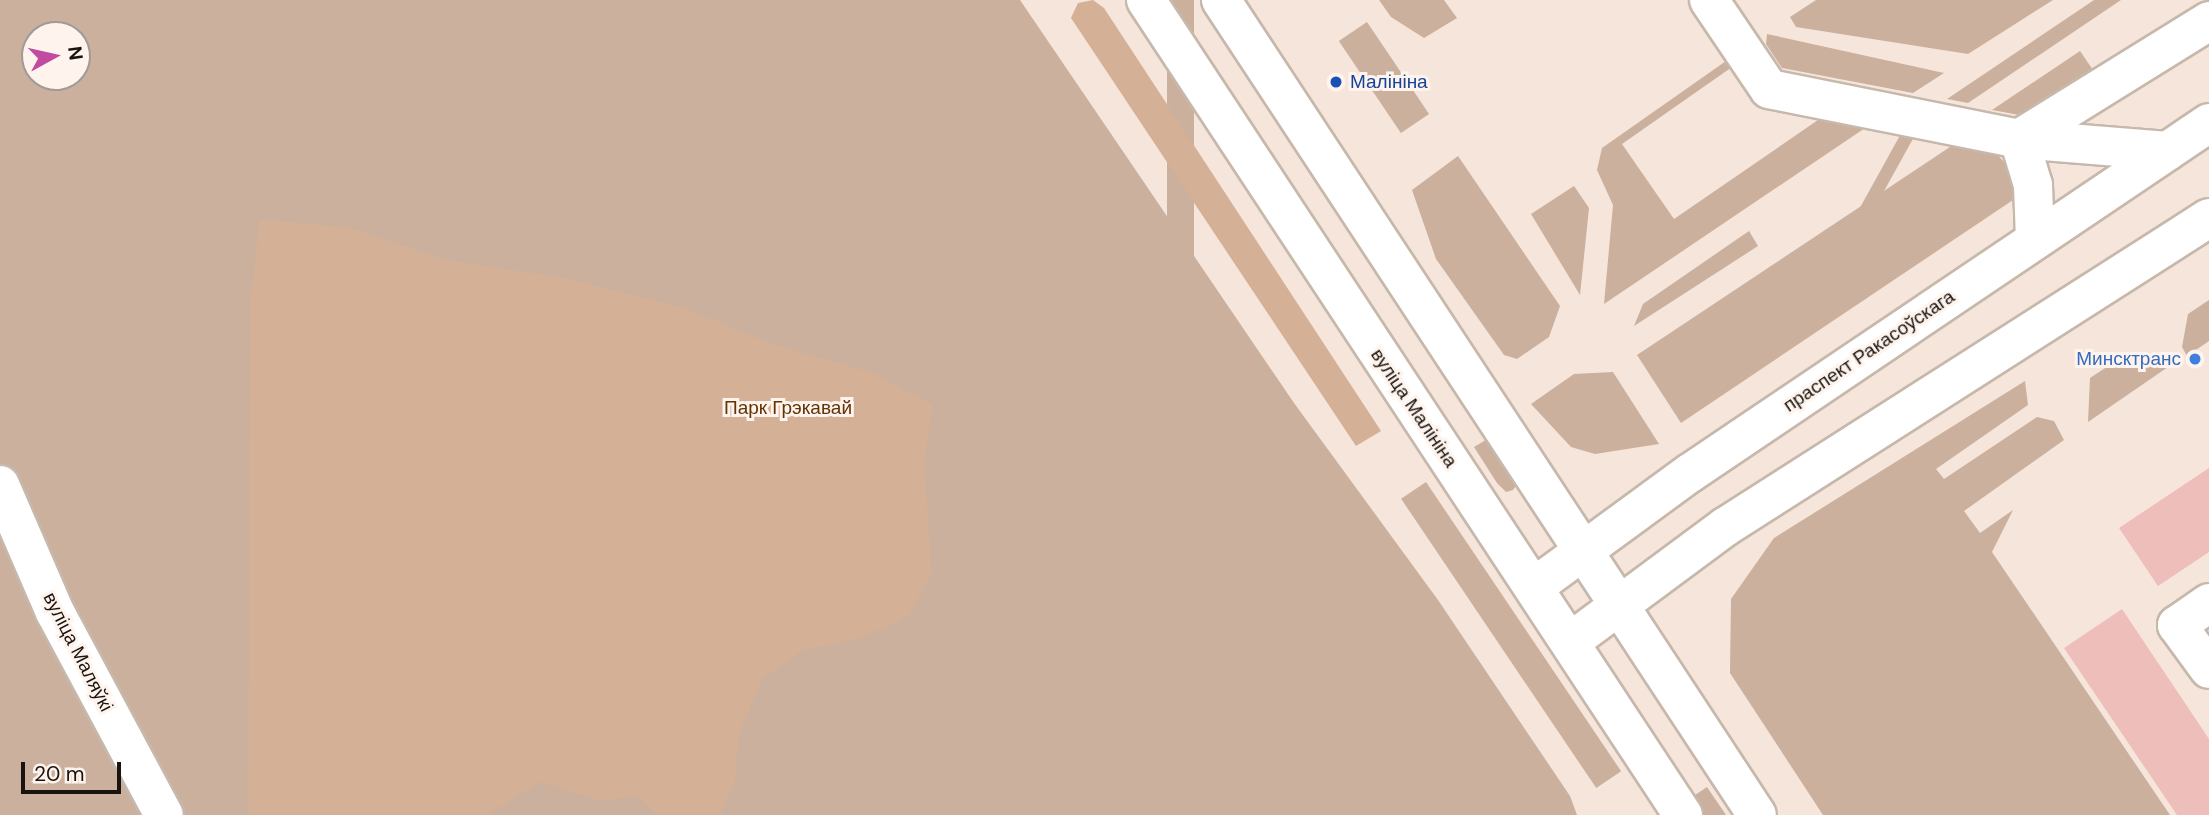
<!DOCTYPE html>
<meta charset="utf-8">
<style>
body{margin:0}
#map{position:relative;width:2209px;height:815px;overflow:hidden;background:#f6e5da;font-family:"DM Sans",sans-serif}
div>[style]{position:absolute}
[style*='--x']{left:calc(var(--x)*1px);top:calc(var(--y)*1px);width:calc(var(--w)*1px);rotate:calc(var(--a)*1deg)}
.green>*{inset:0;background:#cab09d;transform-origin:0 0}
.forest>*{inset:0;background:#d3b096}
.building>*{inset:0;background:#eebebb}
.roads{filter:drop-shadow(2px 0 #c7b8ac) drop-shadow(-2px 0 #c7b8ac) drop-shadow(0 2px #c7b8ac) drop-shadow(0 -2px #c7b8ac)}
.minor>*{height:38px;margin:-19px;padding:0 19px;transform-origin:19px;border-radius:19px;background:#fff}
.major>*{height:38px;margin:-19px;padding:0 19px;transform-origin:19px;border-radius:19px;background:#fff}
.dots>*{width:19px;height:19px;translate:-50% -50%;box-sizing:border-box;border:4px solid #fef4ed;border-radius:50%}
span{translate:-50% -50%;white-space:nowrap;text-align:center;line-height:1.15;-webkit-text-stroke:6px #fef4ed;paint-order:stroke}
.transit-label{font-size:19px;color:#164399}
.left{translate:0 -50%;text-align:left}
.street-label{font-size:19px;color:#1a1410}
.shop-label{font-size:19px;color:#366cbe}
.right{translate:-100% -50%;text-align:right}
.park-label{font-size:19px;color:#613305}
.north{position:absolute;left:21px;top:21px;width:70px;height:70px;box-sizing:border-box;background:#fef4ed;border:2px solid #a39a95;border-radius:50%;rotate:82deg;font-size:19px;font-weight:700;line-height:28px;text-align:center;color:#1a1410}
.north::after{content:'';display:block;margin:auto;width:24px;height:32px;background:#c24ba2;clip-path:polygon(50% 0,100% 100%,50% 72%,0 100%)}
.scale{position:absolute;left:21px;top:762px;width:100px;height:32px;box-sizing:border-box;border:4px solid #1a1410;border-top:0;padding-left:9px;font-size:21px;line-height:24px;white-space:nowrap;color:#1a1410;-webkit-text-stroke:5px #fef4ed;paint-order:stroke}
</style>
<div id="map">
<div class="green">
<i style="clip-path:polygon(evenodd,0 0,1020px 0,1294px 403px,1438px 600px,1570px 796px,1577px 815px,0 815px,0 0,35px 35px,77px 35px,77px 77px,35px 77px,35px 35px)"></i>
<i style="left:1167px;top:0;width:27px;height:491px"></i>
<i style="clip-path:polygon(1379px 0,1444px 0,1457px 18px,1424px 38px,1391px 17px)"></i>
<i style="clip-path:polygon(1816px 0,2053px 0,1968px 54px,1796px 27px,1790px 17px)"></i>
<i style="clip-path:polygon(2094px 0,2121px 0,1968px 103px,1947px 99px)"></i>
<i style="left:1367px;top:22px;width:111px;height:34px;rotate:56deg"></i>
<i style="clip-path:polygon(1767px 34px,1944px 73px,1913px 93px,1782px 68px,1766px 44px)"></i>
<i style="clip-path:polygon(2080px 51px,2093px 70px,2025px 116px,1992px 110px)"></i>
<i style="clip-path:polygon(1736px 54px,1742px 60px,1622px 144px,1674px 219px,1818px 120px,1810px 109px,1874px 122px,1604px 304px,1613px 205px,1597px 170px,1602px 148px)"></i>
<i style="left:1903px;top:130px;width:13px;height:138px;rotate:29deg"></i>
<i style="clip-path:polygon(1959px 141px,1995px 152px,2012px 171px,2013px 200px,1681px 423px,1637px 355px)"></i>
<i style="clip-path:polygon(1458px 156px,1560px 306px,1549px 337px,1517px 359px,1504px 355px,1436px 259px,1412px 190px)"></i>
<i style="clip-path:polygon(1574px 186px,1589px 208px,1580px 295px,1531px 214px)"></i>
<i style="clip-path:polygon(1749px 231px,1758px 246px,1634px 326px,1643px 304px)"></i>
<i style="clip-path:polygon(2209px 300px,2209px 341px,2187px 356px,2182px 347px,2188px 314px)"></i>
<i style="clip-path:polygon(2128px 353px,2168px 367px,2088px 422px,2090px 378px)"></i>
<i style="clip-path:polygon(1613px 372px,1659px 444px,1595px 454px,1571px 447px,1531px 404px,1574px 374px)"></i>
<i style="clip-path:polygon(2025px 381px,2028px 405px,1936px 469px,1944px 479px,2037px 417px,2054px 421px,2064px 440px,1964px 511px,1980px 533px,2013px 510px,1992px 552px,2170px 815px,1823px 815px,1730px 673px,1731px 599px,1774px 538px)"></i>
<i style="clip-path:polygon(1491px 437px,1518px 482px,1513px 490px,1506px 492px,1497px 483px,1474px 447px)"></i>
<i style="left:1426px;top:482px;width:349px;height:30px;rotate:56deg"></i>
<i style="clip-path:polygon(1707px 787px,1726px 815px,1704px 815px,1692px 797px)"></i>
</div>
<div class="forest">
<i style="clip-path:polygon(1093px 0,1104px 8px,1381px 431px,1356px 446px,1071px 18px,1078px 3px)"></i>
<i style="clip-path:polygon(259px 219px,352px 228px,446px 260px,559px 277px,685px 308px,773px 344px,874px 373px,933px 405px,924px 461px,932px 573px,908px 617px,863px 637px,802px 651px,763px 678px,739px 733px,735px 782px,720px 815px,658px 815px,637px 796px,600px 801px,540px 782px,488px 815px,248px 815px,250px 307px)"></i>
</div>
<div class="building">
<i style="clip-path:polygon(2209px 468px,2209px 552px,2158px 586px,2119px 528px)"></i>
<i style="clip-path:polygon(2122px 609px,2209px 739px,2209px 815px,2177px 815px,2064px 648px)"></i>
</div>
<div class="roads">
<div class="minor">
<i style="--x:1709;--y:0;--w:107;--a:56"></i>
<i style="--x:1769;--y:89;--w:255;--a:11.3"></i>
<i style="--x:2019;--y:139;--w:149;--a:4.6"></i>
<i style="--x:2019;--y:139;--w:224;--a:-31.8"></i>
<i style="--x:2019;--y:139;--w:48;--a:73.1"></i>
<i style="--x:2033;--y:185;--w:54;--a:87.9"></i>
<i style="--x:0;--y:485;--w:138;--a:66.6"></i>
<i style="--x:55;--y:612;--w:230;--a:61.8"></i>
<i style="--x:2209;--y:603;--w:39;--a:145"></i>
<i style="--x:2177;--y:625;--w:54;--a:54"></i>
</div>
<div class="major">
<i style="--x:1146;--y:0;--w:976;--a:56.62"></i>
<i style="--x:1221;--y:0;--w:975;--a:56.67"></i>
<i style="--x:1534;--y:587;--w:193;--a:-36.2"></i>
<i style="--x:1690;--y:473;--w:626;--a:-33.99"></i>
<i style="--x:1570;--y:642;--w:193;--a:-36.6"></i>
<i style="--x:1725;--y:527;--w:574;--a:-32.56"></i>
</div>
</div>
<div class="dots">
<i style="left:1336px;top:82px;background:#1a4fb4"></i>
<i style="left:2195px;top:359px;background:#3f7fe0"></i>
</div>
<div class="transit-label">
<span class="left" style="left:1350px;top:82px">Малініна</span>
</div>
<div class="street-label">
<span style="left:1869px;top:351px;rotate:-34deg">праспект Ракасоўскага</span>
<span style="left:1414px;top:408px;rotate:56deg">вуліца Малініна</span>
<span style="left:78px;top:652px;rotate:63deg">вуліца Маляўкі</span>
</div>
<div class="shop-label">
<span class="right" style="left:2181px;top:359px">Минсктранс</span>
</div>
<div class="park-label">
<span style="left:788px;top:408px">Парк Грэкавай</span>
</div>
<div class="north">N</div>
<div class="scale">20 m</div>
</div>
